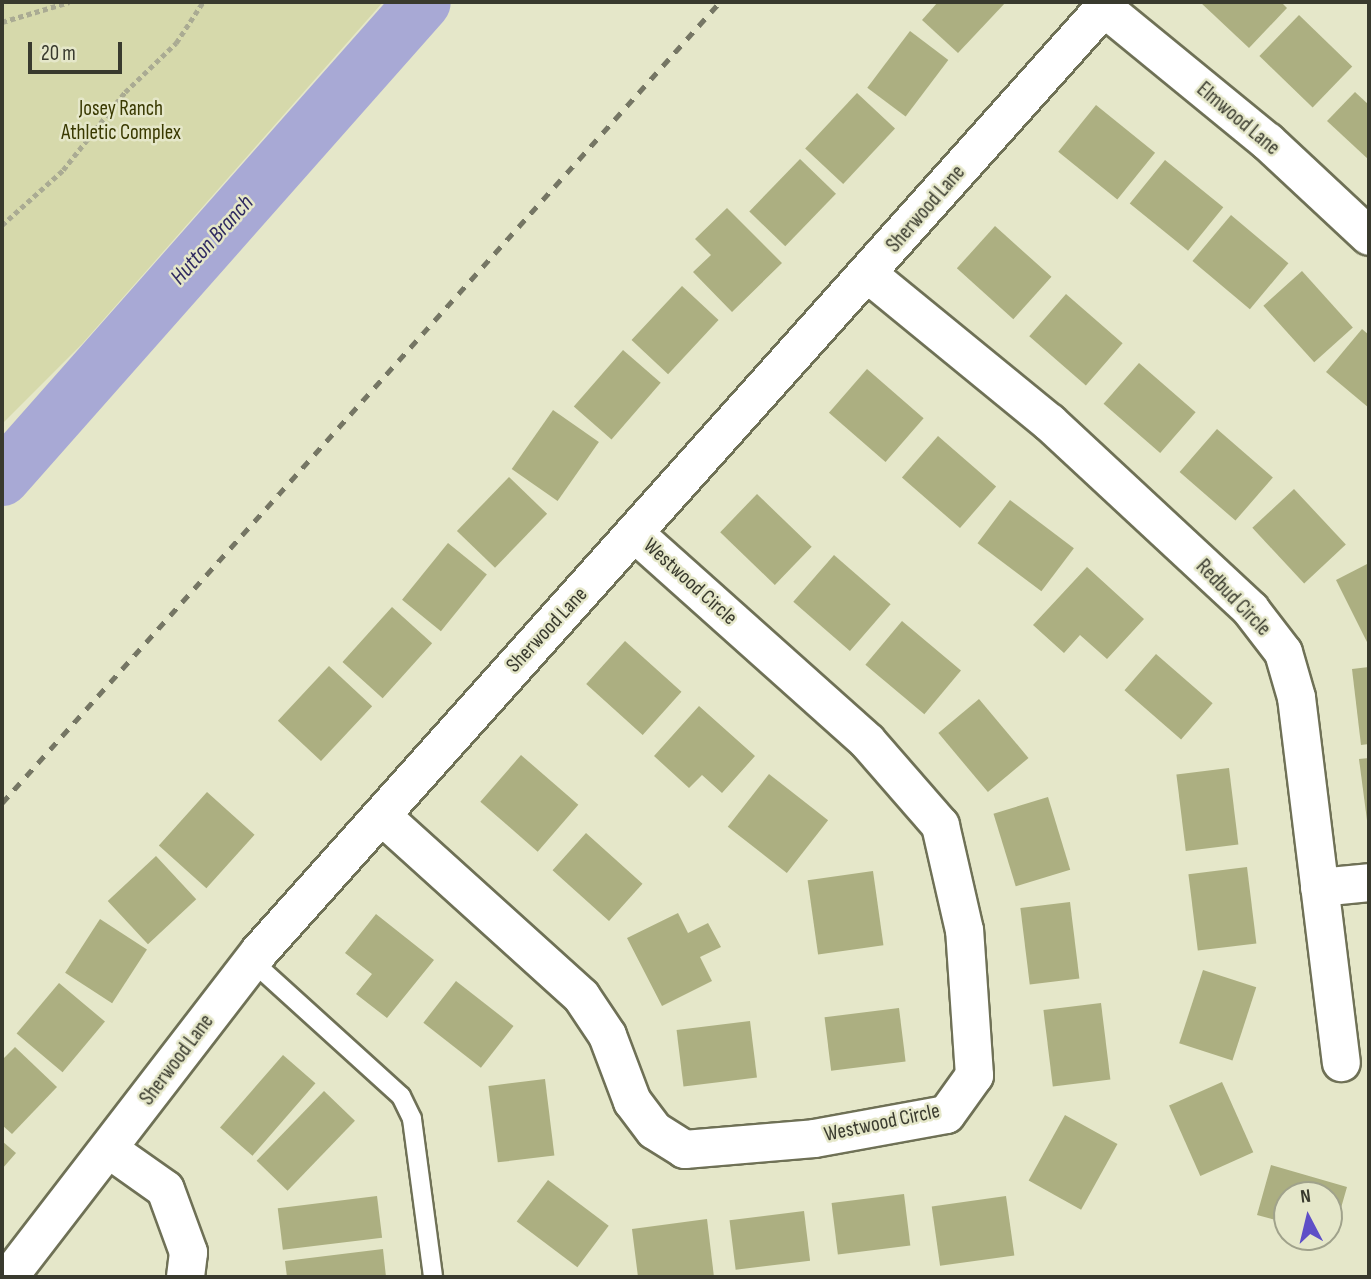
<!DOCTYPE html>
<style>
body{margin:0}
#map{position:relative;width:1371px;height:1279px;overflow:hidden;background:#e5e7c9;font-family:"Sofia Sans Condensed",sans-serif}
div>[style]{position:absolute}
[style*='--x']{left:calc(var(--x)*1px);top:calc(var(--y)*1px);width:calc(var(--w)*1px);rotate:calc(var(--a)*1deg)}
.green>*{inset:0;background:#d6d9ab}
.river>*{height:56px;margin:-28px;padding:0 28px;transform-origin:28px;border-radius:28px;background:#a8a9d5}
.building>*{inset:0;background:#acaf81;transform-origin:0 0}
.path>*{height:4.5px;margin-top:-2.25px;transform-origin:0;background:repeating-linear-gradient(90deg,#aaab93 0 5px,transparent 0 8.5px)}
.roads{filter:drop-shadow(2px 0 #6f7156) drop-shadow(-2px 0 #6f7156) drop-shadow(0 2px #6f7156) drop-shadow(0 -2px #6f7156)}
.lane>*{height:18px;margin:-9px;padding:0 9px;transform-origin:9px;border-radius:9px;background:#fff}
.street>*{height:37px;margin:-18.5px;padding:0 18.5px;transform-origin:18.5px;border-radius:18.5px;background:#fff}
.rail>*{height:5px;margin-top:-2.5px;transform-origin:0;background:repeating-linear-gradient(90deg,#757664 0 9px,transparent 0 18px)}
span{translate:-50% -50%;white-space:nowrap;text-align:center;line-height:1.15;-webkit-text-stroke:5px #e5e7c9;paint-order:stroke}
.park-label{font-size:21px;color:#393900}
.street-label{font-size:21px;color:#393a2e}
.water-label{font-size:23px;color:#2f2a60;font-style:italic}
.frame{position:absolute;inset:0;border:4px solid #393a2e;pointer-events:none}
.north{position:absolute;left:1273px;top:1181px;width:70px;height:70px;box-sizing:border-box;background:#e5e7c9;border:2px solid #a0a28b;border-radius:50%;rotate:353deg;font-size:19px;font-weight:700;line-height:28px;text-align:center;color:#393a2e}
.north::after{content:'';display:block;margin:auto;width:24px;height:32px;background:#5e4fc7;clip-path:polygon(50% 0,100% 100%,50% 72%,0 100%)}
.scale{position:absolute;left:28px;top:42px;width:94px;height:32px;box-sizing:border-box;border:4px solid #393a2e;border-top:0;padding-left:9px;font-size:21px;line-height:24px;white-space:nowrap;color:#393a2e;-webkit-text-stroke:5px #e5e7c9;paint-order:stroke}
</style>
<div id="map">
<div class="green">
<i style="clip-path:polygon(2px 2px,383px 2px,82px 344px,2px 424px)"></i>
</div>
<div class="river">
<i style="--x:2;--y:478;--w:635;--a:-48.51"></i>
</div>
<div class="building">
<i style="clip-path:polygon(938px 2px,1006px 2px,958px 53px,922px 20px)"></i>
<i style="clip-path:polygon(1200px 2px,1281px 2px,1287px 8px,1249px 48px)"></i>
<i style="left:1299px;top:15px;width:74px;height:57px;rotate:44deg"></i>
<i style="left:910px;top:31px;width:48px;height:71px;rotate:37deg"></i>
<i style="clip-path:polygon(1355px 92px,1369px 105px,1369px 160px,1327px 121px)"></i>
<i style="left:857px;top:93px;width:52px;height:76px;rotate:43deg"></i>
<i style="left:1096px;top:105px;width:76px;height:60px;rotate:39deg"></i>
<i style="left:800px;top:159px;width:50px;height:73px;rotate:44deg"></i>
<i style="left:1165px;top:160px;width:75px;height:56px;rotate:39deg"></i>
<i style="clip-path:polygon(727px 208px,782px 263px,732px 312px,693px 272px,711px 255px,695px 239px)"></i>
<i style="left:1231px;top:215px;width:75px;height:60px;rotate:40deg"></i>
<i style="left:995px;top:226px;width:76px;height:57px;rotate:42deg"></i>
<i style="left:1302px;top:271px;width:76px;height:52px;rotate:48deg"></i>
<i style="left:682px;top:286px;width:50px;height:74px;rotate:43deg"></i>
<i style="left:1066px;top:294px;width:75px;height:56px;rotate:41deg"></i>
<i style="clip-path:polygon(1362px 329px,1369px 335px,1369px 408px,1326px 372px)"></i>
<i style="left:623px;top:350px;width:50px;height:75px;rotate:41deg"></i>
<i style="left:1139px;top:363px;width:75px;height:54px;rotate:41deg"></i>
<i style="left:867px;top:369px;width:75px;height:58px;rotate:41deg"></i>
<i style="left:553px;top:410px;width:56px;height:72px;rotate:35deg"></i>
<i style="left:1217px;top:429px;width:74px;height:57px;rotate:41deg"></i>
<i style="left:938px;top:436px;width:77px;height:55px;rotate:41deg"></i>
<i style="left:509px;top:477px;width:53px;height:75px;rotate:44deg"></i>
<i style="left:1294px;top:489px;width:76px;height:57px;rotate:47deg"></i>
<i style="left:757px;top:494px;width:76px;height:53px;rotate:44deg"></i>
<i style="left:1010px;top:500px;width:80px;height:54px;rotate:37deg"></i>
<i style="left:448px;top:543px;width:50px;height:73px;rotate:39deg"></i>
<i style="left:834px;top:555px;width:75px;height:62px;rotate:41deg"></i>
<i style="clip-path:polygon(1369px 563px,1369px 646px,1336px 580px)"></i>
<i style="clip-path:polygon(1087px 567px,1144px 619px,1107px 659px,1080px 635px,1064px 653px,1033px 625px)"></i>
<i style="left:392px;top:607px;width:54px;height:74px;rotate:42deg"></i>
<i style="left:902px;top:621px;width:77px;height:57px;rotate:40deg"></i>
<i style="left:625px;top:641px;width:76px;height:58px;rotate:42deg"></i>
<i style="left:1156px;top:654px;width:75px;height:48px;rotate:41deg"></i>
<i style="left:329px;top:666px;width:59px;height:75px;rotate:43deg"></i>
<i style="clip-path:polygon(1369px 667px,1369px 744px,1361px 745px,1352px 669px)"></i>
<i style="left:979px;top:699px;width:77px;height:53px;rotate:50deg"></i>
<i style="clip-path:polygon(699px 706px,755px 756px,722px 793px,702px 775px,689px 788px,654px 756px)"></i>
<i style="left:521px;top:755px;width:76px;height:62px;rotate:41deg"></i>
<i style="clip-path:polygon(1369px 758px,1369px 828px,1368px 828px,1359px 759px)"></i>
<i style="left:1229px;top:768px;width:77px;height:53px;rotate:83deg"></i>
<i style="left:769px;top:774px;width:75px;height:67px;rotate:38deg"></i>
<i style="left:207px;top:792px;width:64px;height:72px;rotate:42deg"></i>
<i style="left:1048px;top:797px;width:76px;height:57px;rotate:73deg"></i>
<i style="left:586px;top:833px;width:76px;height:50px;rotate:42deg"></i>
<i style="left:156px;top:856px;width:59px;height:66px;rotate:47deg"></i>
<i style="left:1247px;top:867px;width:77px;height:59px;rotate:83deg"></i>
<i style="left:873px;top:871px;width:75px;height:66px;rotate:82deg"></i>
<i style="left:1070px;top:902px;width:77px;height:50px;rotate:83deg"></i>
<i style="clip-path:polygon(678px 913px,688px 933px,708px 923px,721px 947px,700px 957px,712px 981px,662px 1006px,627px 938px)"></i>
<i style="clip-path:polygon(376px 914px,434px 960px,387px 1018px,356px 994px,372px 974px,345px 953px)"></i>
<i style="left:100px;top:919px;width:56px;height:64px;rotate:33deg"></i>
<i style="left:1203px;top:970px;width:56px;height:77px;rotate:18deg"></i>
<i style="left:456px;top:981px;width:73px;height:53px;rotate:38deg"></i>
<i style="left:59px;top:983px;width:60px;height:66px;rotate:40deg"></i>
<i style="left:1101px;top:1003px;width:77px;height:58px;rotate:83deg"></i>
<i style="left:899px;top:1008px;width:54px;height:75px;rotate:83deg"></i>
<i style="left:750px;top:1021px;width:57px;height:74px;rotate:83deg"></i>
<i style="clip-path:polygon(15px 1047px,57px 1087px,12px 1134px,2px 1125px,2px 1060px)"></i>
<i style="left:283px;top:1055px;width:43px;height:96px;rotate:41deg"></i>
<i style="left:545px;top:1079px;width:77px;height:57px;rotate:83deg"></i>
<i style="left:1222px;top:1082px;width:77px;height:58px;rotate:66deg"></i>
<i style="left:324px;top:1091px;width:43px;height:97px;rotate:44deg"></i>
<i style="left:1065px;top:1115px;width:60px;height:75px;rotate:29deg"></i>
<i style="clip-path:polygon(2px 1141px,16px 1153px,2px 1169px)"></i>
<i style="clip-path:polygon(1271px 1165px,1347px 1187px,1333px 1236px,1329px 1195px,1287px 1195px,1287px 1223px,1257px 1215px)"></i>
<i style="left:548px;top:1180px;width:76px;height:52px;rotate:37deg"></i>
<i style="left:904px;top:1194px;width:52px;height:73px;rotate:83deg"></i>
<i style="left:377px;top:1196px;width:42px;height:100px;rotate:83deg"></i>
<i style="left:1006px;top:1196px;width:60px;height:75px;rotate:82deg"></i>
<i style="left:804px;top:1211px;width:50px;height:75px;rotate:83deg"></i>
<i style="clip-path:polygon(707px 1219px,714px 1277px,638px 1277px,632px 1229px)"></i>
<i style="clip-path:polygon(383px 1249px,386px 1277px,287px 1277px,285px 1261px)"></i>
</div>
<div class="path">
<i style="--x:2;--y:22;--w:70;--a:-16.6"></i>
<i style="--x:2;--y:225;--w:82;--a:-42"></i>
<i style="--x:63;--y:170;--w:100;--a:-51.5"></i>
<i style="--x:125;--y:92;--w:71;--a:-43.9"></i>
<i style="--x:176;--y:43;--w:49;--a:-56.6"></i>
</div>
<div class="roads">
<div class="lane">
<i style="--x:252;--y:961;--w:201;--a:42.2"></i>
<i style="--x:401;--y:1096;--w:25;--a:64"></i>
<i style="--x:412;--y:1119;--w:159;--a:82.4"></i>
</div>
<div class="street">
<i style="--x:1103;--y:7;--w:212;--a:39.3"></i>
<i style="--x:1267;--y:141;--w:139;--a:43"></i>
<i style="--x:868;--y:274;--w:234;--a:39.3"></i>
<i style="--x:1049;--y:422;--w:275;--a:42.9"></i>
<i style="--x:1250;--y:609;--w:54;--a:52.5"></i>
<i style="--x:1283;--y:652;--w:47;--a:73.9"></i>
<i style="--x:1296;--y:697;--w:368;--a:83"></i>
<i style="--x:382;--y:816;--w:268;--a:42.1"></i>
<i style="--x:581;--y:996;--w:47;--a:56.3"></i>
<i style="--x:607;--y:1035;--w:71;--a:69.3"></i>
<i style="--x:632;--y:1101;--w:36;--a:53"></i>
<i style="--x:654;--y:1130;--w:36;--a:32"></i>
<i style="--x:684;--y:1149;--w:130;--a:-4.8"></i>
<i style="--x:814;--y:1138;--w:134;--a:-10.3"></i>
<i style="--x:946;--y:1114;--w:48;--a:-54.3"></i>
<i style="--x:974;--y:1075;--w:145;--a:-93.9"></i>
<i style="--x:964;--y:930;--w:108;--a:-102.9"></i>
<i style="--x:940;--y:825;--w:111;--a:-131"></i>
<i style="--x:867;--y:741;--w:309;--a:-138.2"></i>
<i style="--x:1319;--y:887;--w:50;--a:-5.7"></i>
<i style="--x:110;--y:1150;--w:67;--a:35.3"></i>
<i style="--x:165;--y:1189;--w:67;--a:69.9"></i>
<i style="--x:188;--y:1252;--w:25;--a:97"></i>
<i style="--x:8;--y:1277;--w:411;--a:-52.4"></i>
<i style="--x:259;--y:951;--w:1273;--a:-48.18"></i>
</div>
</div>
<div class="rail">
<i style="--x:2;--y:803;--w:1076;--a:-48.13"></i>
</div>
<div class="park-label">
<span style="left:121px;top:121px">Josey Ranch<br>Athletic Complex</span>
</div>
<div class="street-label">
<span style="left:1238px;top:119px;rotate:40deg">Elmwood Lane</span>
<span style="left:926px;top:209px;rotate:-49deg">Sherwood Lane</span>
<span style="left:690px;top:582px;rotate:42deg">Westwood Circle</span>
<span style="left:1233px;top:598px;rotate:46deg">Redbud Circle</span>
<span style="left:547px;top:630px;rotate:-47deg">Sherwood Lane</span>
<span style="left:177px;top:1060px;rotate:-53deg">Sherwood Lane</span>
<span style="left:882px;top:1123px;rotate:-12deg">Westwood Circle</span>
</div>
<div class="water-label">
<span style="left:212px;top:240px;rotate:-48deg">Hutton Branch</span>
</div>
<div class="frame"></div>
<div class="north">N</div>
<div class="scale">20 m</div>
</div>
